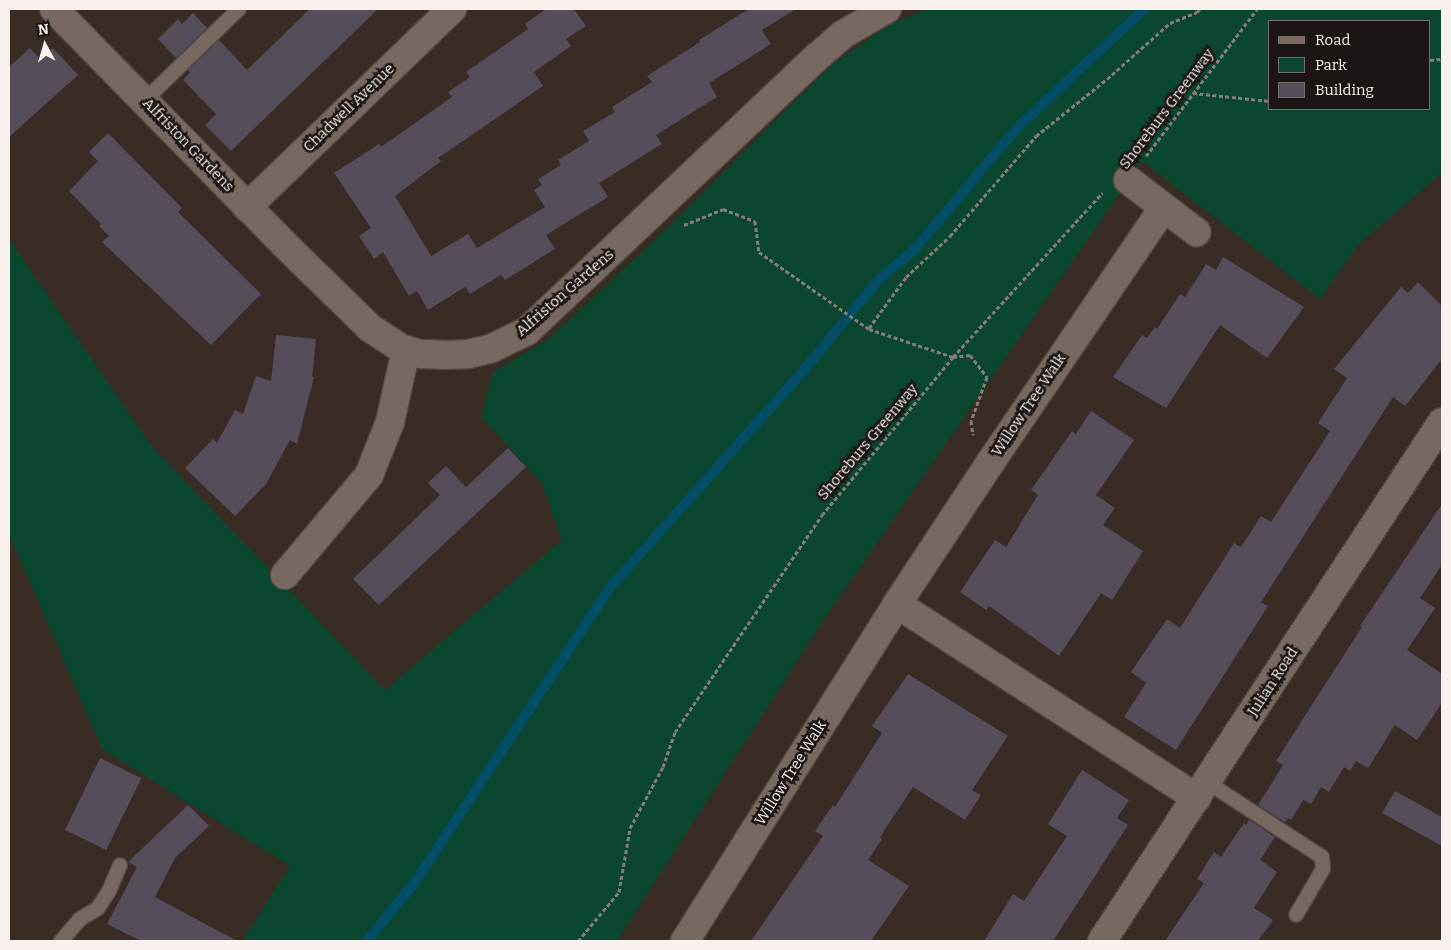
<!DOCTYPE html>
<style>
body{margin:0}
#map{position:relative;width:1451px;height:950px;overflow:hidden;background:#382c25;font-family:Bitter,serif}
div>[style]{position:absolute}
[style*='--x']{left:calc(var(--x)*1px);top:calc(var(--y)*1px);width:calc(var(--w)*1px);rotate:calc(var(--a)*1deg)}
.green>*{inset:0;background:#0b4730}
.stream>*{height:10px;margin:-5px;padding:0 5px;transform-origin:5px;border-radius:5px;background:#014e66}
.building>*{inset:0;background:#554e5a;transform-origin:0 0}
.path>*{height:3px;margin-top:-1.5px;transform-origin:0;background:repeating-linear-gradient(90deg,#877d77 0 4px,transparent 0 6.5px)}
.roads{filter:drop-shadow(1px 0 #534944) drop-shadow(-1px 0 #534944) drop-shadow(0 1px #534944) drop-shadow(0 -1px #534944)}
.service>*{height:14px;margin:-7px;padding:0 7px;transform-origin:7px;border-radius:7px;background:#776962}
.minor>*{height:28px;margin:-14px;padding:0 14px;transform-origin:14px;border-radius:14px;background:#776962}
span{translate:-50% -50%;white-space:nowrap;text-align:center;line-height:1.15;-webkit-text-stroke:5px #1b1513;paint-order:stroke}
.street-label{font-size:15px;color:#f9f1ed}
.frame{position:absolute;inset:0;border:10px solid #f9f1ed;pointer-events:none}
.legend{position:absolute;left:1268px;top:20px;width:162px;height:90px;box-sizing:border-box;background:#1b1513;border:1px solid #746d6a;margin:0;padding:6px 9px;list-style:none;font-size:15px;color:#f9f1ed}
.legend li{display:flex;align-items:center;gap:10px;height:25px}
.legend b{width:25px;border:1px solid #746d6a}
.north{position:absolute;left:20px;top:20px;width:50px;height:50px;-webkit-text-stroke:4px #1b1513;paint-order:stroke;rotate:354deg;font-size:14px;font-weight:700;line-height:20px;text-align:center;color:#f9f1ed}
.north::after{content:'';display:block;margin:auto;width:18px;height:22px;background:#f9f1ed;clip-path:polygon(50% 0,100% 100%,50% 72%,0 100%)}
</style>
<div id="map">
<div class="green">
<i style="clip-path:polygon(evenodd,927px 9px,1442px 9px,1442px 173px,1359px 244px,1320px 299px,1142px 161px,825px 618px,617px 941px,242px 941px,290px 866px,102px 749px,9px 534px,9px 239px,153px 448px,385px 690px,562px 540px,541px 482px,481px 417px,493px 372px,550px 338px,667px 228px,833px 64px,891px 24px,927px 9px,1270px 21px,1430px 21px,1430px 109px,1270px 109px,1270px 21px)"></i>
</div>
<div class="stream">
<i style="--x:367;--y:941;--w:76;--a:-50.9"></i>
<i style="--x:415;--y:882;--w:350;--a:-56.5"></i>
<i style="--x:608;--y:590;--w:293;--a:-48.3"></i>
<i style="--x:803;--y:371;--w:119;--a:-50.4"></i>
<i style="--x:879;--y:279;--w:47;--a:-39.8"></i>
<i style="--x:915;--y:249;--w:158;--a:-49.9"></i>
<i style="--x:1017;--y:128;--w:174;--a:-43.1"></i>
</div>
<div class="building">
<i style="clip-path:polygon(310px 9px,378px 9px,231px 151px,205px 125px,216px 114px,183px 80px,190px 73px,188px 70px,219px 40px,247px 70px)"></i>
<i style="clip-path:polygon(546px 9px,574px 9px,586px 26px,566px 39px,571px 46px,534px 72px,543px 86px,438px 158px,441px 161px,395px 196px,431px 256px,468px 234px,477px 248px,545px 207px,534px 190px,542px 185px,538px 179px,561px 165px,558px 160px,589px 141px,583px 131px,615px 112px,612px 107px,652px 82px,647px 76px,700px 42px,699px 40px,749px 9px,796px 9px,762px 30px,771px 44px,709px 83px,717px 97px,656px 135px,662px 144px,599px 183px,608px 197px,546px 235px,555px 249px,505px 280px,501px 275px,470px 294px,465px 287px,428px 310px,417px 291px,409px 296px,383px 252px,374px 259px,359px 236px,371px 228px,334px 173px,379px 144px,381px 147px,452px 97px,448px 92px,470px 77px,466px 72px,528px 29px,525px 24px)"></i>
<i style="clip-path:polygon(193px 13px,207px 28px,176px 58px,158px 39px,178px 19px,182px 24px)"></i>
<i style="clip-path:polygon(30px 48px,40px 59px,53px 48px,78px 75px,9px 137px,9px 67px)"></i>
<i style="clip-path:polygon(108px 133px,182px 208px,178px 212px,261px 294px,211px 345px,102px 242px,109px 236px,99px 226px,101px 224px,69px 191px,98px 161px,89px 152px)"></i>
<i style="clip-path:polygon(1223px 257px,1304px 307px,1267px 358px,1220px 325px,1166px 408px,1113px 377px,1142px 335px,1147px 338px,1155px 327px,1157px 329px,1180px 294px,1185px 297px,1206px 264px,1216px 270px)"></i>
<i style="clip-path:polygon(1418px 282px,1442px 306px,1442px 359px,1405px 406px,1393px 397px,1261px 602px,1268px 606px,1176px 750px,1124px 717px,1146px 683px,1131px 672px,1167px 619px,1180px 628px,1234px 543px,1241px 547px,1261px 516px,1271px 522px,1330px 431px,1318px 423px,1347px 378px,1334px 369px,1401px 287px,1408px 293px)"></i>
<i style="clip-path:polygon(276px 335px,316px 339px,312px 377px,314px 377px,297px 444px,290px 440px,266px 484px,235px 516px,185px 468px,213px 439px,217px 443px,235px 410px,243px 414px,256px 376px,271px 381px)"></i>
<i style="clip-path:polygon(1091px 411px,1134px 440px,1096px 495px,1115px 508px,1103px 525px,1143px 551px,1112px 600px,1101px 593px,1059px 656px,989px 606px,986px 610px,960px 592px,995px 540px,1006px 547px,1038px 495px,1031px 490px,1072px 431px,1076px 434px)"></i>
<i style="clip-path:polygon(508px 448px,526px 467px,379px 605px,353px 579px,440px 495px,428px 483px,446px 466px,466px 487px)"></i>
<i style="clip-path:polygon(1442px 504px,1442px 565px,1420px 598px,1435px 608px,1407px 650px,1442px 674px,1442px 703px,1417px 740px,1395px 725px,1368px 768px,1356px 761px,1350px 771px,1344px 767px,1329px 792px,1321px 787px,1311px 804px,1303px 800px,1291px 820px,1288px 818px,1285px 822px,1258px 805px,1283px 765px,1276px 761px,1362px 627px,1360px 626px)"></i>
<i style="clip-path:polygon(908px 674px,1008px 736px,972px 790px,981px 795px,965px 820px,913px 787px,880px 837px,882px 839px,868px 860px,909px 886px,871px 941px,751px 941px,823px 836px,815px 831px,833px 805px,835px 807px,882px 733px,872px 726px)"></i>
<i style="left:100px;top:758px;width:46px;height:80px;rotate:26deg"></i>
<i style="clip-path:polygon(1082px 770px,1129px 800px,1117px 818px,1128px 825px,1053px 941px,984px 941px,1013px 894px,1024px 901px,1067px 836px,1048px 824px)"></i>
<i style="clip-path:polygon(1395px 791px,1442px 817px,1442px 846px,1382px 813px)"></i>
<i style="clip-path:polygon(188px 805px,209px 826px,175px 858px,155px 897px,237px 941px,141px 941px,107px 924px,137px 867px,128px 862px)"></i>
<i style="clip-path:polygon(1249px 820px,1275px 837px,1260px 860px,1277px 872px,1254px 908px,1273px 920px,1258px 941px,1165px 941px,1204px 883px,1197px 879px,1214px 852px,1221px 857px,1244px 823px,1246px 825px)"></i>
</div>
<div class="path">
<i style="--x:1430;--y:60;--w:12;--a:-5"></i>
<i style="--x:1193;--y:93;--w:77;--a:5.9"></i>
<i style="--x:1146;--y:156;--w:184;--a:-52.9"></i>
<i style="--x:684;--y:225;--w:42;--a:-22.3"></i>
<i style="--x:723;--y:209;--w:34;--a:21"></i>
<i style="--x:755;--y:221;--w:31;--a:83"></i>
<i style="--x:759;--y:252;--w:134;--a:35"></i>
<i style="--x:869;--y:329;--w:89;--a:18.4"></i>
<i style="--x:953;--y:357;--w:17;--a:-7"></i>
<i style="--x:970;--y:355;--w:28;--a:52"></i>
<i style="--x:987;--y:377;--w:47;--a:110"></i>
<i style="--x:971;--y:421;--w:14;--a:82"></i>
<i style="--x:869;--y:328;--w:63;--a:-54"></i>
<i style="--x:906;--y:277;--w:60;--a:-43"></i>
<i style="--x:950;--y:236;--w:132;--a:-49.3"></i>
<i style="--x:1036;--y:136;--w:91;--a:-38.8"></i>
<i style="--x:1107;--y:79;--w:84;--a:-41.6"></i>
<i style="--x:1170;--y:23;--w:29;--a:-22"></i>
<i style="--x:1197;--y:12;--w:4;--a:-45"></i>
<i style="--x:578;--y:941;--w:64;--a:-50.1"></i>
<i style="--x:619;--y:892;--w:65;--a:-80.2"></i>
<i style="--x:630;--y:828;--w:69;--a:-61.6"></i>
<i style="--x:663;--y:767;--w:37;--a:-71"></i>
<i style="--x:675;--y:732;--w:262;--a:-55.9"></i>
<i style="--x:822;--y:515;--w:205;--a:-50.3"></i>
<i style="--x:953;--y:357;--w:222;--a:-47.7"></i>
</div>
<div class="roads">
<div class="service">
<i style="--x:145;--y:100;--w:131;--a:-44.1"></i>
<i style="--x:1207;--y:782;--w:137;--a:33.1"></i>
<i style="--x:1322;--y:857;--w:12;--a:85"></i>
<i style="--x:1323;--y:869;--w:53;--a:120.4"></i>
<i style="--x:61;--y:941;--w:29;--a:-49"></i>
<i style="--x:80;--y:919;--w:21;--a:-31"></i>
<i style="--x:98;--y:908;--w:20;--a:-57"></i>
<i style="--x:109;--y:891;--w:28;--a:-67"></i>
</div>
<div class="minor">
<i style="--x:54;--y:9;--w:329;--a:45.6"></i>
<i style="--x:284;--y:244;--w:120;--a:44.3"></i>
<i style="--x:370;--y:328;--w:38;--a:33"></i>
<i style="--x:402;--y:349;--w:20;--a:15"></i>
<i style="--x:421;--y:354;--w:23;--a:2"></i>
<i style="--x:444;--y:355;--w:24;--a:-2"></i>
<i style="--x:468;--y:354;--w:23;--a:-13"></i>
<i style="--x:490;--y:349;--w:41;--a:-25.9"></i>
<i style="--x:527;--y:331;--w:399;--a:-43.4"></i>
<i style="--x:817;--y:57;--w:33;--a:-41"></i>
<i style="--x:842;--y:35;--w:52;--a:-30"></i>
<i style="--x:1128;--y:180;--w:86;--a:37.4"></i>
<i style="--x:247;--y:207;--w:285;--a:-44"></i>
<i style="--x:285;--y:575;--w:131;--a:-50"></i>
<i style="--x:369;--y:475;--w:57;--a:-68.4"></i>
<i style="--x:390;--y:422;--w:74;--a:-77.5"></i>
<i style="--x:897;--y:604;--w:357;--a:32.9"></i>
<i style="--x:685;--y:941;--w:398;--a:-57.8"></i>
<i style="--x:897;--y:604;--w:169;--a:-56.6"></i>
<i style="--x:990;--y:463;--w:308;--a:-55.8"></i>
<i style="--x:1102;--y:941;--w:620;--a:-56.77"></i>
</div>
</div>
<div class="street-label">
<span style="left:349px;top:108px;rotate:-44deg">Chadwell Avenue</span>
<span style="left:1167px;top:109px;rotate:-53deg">Shoreburs Greenway</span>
<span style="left:188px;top:145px;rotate:46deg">Alfriston Gardens</span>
<span style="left:565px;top:293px;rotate:-41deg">Alfriston Gardens</span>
<span style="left:1029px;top:405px;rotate:-56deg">Willow Tree Walk</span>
<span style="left:868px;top:442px;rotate:-50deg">Shoreburs Greenway</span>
<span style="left:1273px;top:682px;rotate:-57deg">Julian Road</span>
<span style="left:791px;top:773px;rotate:-58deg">Willow Tree Walk</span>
</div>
<div class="frame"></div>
<ul class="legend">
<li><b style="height:6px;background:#776962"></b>Road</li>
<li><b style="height:14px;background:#0b4730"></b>Park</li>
<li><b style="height:14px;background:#554e5a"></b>Building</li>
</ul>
<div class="north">N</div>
</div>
